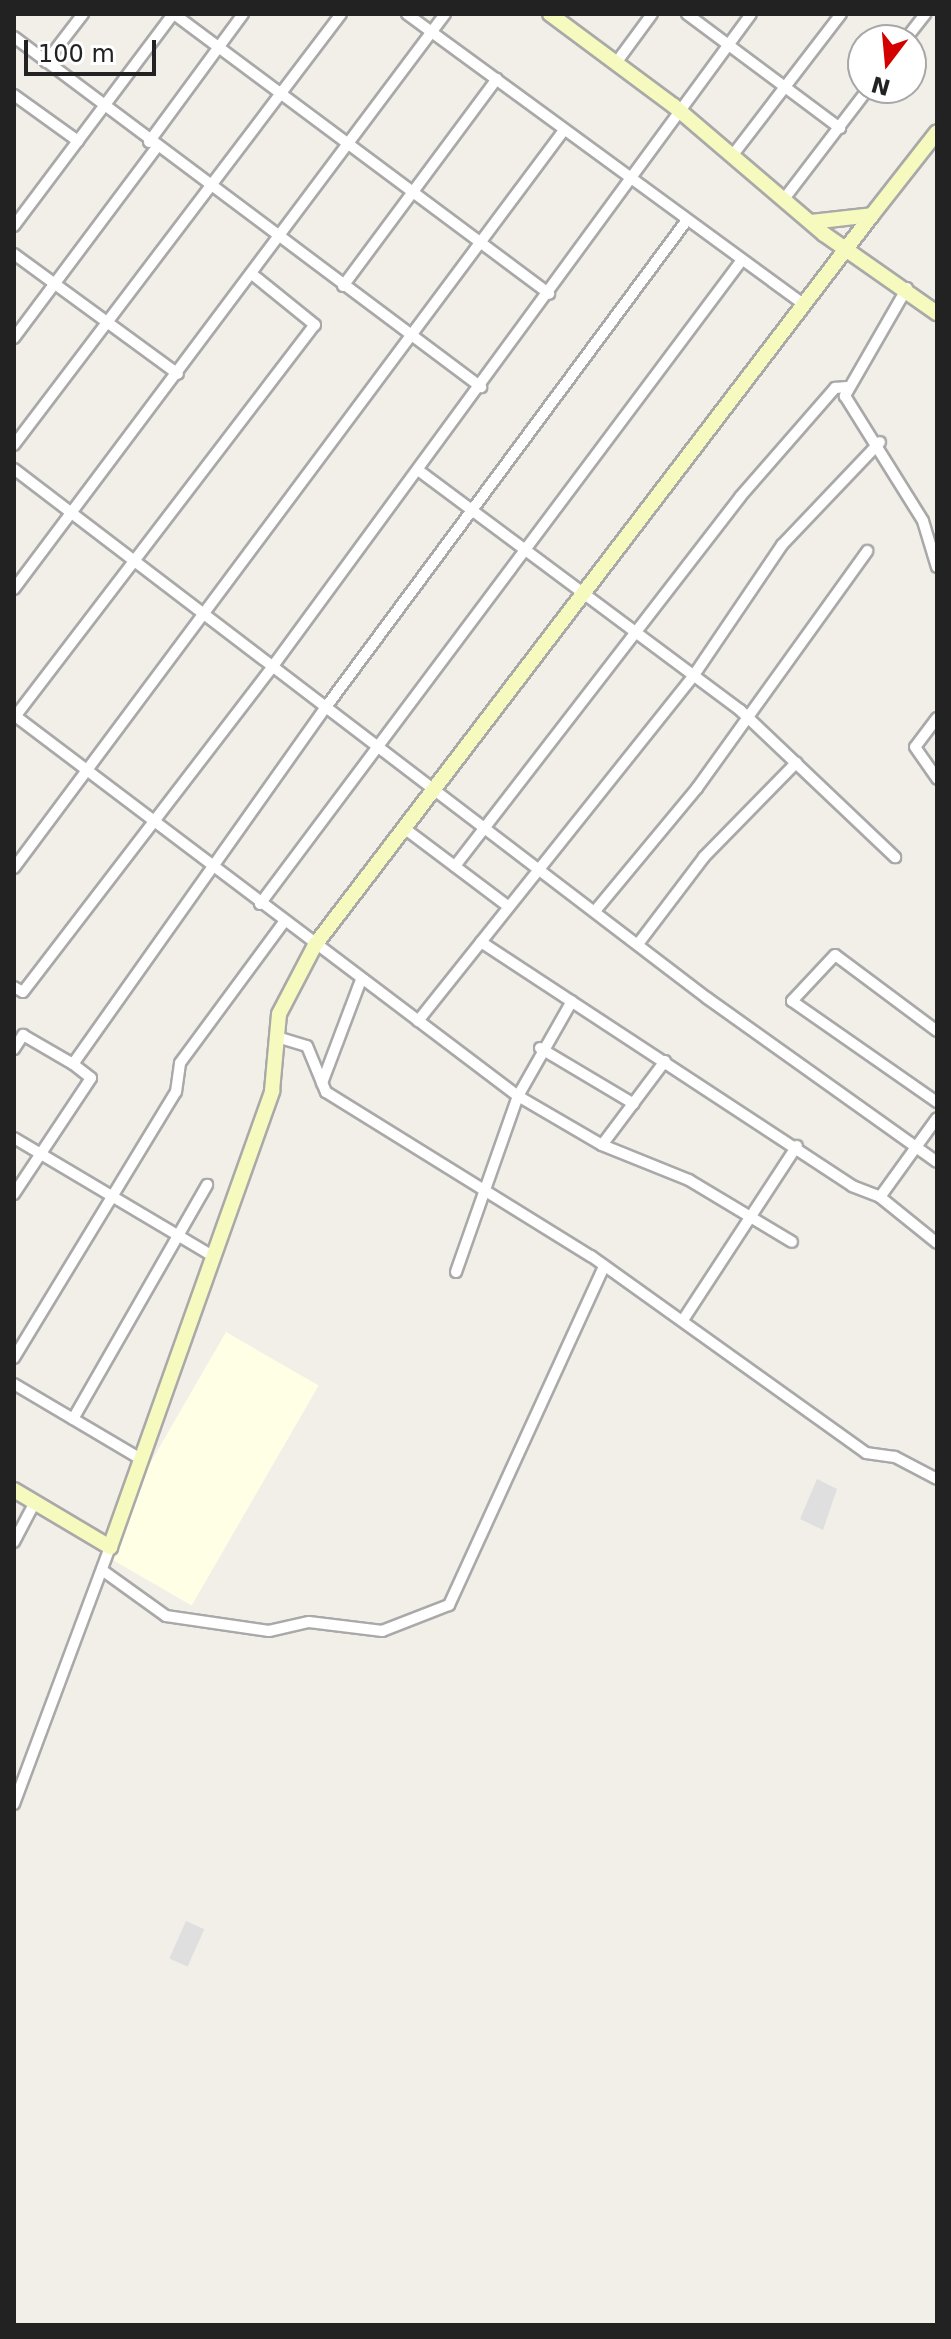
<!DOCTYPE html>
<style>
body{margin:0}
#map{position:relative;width:951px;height:2339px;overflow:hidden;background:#f2efe9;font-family:"DejaVu Sans",sans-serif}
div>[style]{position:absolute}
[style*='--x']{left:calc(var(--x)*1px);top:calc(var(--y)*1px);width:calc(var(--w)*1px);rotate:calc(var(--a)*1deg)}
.residential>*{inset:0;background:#e0dfdf;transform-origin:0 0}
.education>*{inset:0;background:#ffffe5;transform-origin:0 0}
.roads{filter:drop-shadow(2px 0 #a9a9a9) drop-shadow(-2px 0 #a9a9a9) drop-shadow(0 2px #a9a9a9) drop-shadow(0 -2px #a9a9a9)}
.street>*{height:10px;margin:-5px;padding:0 5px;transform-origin:5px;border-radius:5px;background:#fff}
.secondary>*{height:14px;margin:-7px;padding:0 7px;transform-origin:7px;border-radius:7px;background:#f7fabf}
span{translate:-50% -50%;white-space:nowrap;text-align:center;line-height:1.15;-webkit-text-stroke:6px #fff;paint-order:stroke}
.frame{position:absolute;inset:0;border:16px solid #222;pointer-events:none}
.north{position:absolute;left:847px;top:24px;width:80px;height:80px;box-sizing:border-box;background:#fff;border:2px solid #a7a7a7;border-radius:50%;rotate:196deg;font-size:22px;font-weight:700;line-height:32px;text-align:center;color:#222}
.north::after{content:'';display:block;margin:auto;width:28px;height:36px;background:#d40000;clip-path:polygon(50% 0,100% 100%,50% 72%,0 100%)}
.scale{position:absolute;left:24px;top:40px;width:132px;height:36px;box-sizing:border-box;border:4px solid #222;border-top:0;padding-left:10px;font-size:24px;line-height:28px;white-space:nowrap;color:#222;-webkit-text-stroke:6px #fff;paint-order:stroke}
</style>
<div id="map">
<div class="residential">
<i style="clip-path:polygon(817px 1479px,837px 1489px,823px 1530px,800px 1519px)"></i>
<i style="left:186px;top:1921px;width:20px;height:41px;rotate:24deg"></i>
</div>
<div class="education">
<i style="left:226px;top:1332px;width:107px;height:254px;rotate:30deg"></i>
</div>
<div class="roads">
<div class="street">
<i style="--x:174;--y:14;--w:468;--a:36.7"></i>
<i style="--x:407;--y:14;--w:489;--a:36.2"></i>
<i style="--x:687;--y:14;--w:191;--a:36.7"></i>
<i style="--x:14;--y:37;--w:584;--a:36.85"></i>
<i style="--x:905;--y:40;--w:33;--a:-52"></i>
<i style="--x:46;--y:62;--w:61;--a:-52.4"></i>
<i style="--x:616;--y:63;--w:61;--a:-53.7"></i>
<i style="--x:14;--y:95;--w:79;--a:35.7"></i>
<i style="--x:149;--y:142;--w:159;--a:-53.7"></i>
<i style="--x:732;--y:156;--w:179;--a:-52.5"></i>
<i style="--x:784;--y:199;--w:140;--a:-52.6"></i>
<i style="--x:14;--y:226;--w:265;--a:-53.1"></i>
<i style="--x:14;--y:254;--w:203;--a:36.2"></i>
<i style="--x:343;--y:286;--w:258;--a:-53.4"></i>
<i style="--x:907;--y:288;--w:125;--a:119.9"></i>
<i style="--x:845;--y:396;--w:147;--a:58"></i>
<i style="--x:923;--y:521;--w:48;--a:73.1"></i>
<i style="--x:14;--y:338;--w:237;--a:-53.2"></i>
<i style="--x:14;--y:445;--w:541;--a:-52.81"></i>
<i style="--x:14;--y:469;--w:872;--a:37.36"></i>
<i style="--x:707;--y:998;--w:282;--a:35.5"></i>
<i style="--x:418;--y:470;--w:402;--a:36.7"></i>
<i style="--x:740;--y:710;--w:214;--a:43.5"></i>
<i style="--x:14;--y:589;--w:719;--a:-53.15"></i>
<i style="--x:14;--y:715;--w:632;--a:37.09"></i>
<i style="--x:518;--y:1096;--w:97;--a:30.3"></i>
<i style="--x:602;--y:1145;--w:94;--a:21.9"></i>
<i style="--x:689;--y:1180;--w:120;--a:31"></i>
<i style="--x:14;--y:718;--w:495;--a:-52.6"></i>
<i style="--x:315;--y:325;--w:81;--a:-141"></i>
<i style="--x:937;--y:718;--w:36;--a:127"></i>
<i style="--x:915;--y:747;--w:39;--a:55"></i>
<i style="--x:404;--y:828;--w:131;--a:37"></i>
<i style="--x:455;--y:866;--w:466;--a:-52.3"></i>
<i style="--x:740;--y:497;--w:145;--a:-48.9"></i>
<i style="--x:835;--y:388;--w:12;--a:-5"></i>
<i style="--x:14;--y:868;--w:920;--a:-53.3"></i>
<i style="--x:260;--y:904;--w:804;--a:-53.19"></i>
<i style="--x:595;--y:911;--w:160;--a:-50.3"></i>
<i style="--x:697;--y:788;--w:292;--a:-54.3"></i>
<i style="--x:481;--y:942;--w:444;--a:33.3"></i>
<i style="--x:852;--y:1186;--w:30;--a:21"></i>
<i style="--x:880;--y:1197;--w:73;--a:38.9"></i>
<i style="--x:638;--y:944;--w:109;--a:-52.8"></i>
<i style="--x:704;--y:857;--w:132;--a:-45.6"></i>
<i style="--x:14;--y:987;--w:10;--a:29"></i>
<i style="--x:23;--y:992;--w:411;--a:-52.5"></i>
<i style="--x:273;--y:666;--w:808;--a:-53.75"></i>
<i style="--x:418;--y:1021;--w:443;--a:-51.4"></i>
<i style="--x:694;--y:675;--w:157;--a:-55.9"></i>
<i style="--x:782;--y:545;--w:142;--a:-46.4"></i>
<i style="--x:937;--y:1031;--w:127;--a:-143.3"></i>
<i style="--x:835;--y:955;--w:63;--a:133.1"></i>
<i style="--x:792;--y:1001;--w:177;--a:34.9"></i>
<i style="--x:277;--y:1037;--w:31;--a:17"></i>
<i style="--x:307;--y:1046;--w:50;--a:67.6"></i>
<i style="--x:326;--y:1092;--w:312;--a:31.8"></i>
<i style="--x:591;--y:1256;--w:338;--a:35.6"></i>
<i style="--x:866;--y:1453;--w:29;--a:8"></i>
<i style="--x:895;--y:1457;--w:47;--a:27.6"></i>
<i style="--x:540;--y:1048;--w:109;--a:30.8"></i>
<i style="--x:14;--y:1049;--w:17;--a:-57"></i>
<i style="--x:23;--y:1035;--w:58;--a:30.1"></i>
<i style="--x:322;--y:1083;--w:110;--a:-69.3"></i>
<i style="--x:14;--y:1138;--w:231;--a:30.7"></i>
<i style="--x:602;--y:1145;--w:105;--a:-53.1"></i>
<i style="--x:14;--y:1194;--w:139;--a:-56.4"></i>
<i style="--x:91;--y:1078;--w:23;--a:-142"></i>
<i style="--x:73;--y:1064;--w:438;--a:-54.7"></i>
<i style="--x:326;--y:707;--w:606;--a:-53.45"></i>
<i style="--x:880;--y:1197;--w:97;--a:-54.2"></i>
<i style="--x:456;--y:1272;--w:187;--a:-70.6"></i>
<i style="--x:518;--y:1096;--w:109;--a:-60.4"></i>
<i style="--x:683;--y:1320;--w:208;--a:-56.8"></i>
<i style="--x:14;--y:1358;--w:311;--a:-58.7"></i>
<i style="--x:176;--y:1092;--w:29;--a:-82"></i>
<i style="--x:180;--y:1063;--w:175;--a:-53.6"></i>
<i style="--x:14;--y:1384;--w:147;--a:30.6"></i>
<i style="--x:73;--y:1419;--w:270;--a:-60.2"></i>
<i style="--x:14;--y:1542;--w:45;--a:-62.3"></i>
<i style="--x:102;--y:1570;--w:79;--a:35.7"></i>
<i style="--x:166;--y:1616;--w:104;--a:8.3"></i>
<i style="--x:269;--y:1631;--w:41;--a:-12.7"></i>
<i style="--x:309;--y:1622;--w:74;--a:7"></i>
<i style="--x:382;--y:1631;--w:72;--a:-21.2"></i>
<i style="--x:449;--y:1605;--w:373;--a:-65.4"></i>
<i style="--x:14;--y:1804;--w:274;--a:-69.5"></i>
</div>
<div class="secondary">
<i style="--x:550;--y:14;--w:154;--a:36.6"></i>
<i style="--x:674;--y:106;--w:197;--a:40.5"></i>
<i style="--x:824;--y:234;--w:138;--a:35"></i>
<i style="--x:811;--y:222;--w:61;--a:-6.5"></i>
<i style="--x:872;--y:215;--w:105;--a:-51.9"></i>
<i style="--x:14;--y:1490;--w:112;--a:30.7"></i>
<i style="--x:110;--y:1547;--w:484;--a:-70.4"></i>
<i style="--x:272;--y:1091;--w:77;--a:-84.8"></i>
<i style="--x:279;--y:1014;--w:78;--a:-62.4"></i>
<i style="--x:315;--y:945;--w:918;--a:-52.66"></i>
</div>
</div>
<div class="frame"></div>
<div class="north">N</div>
<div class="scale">100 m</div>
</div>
